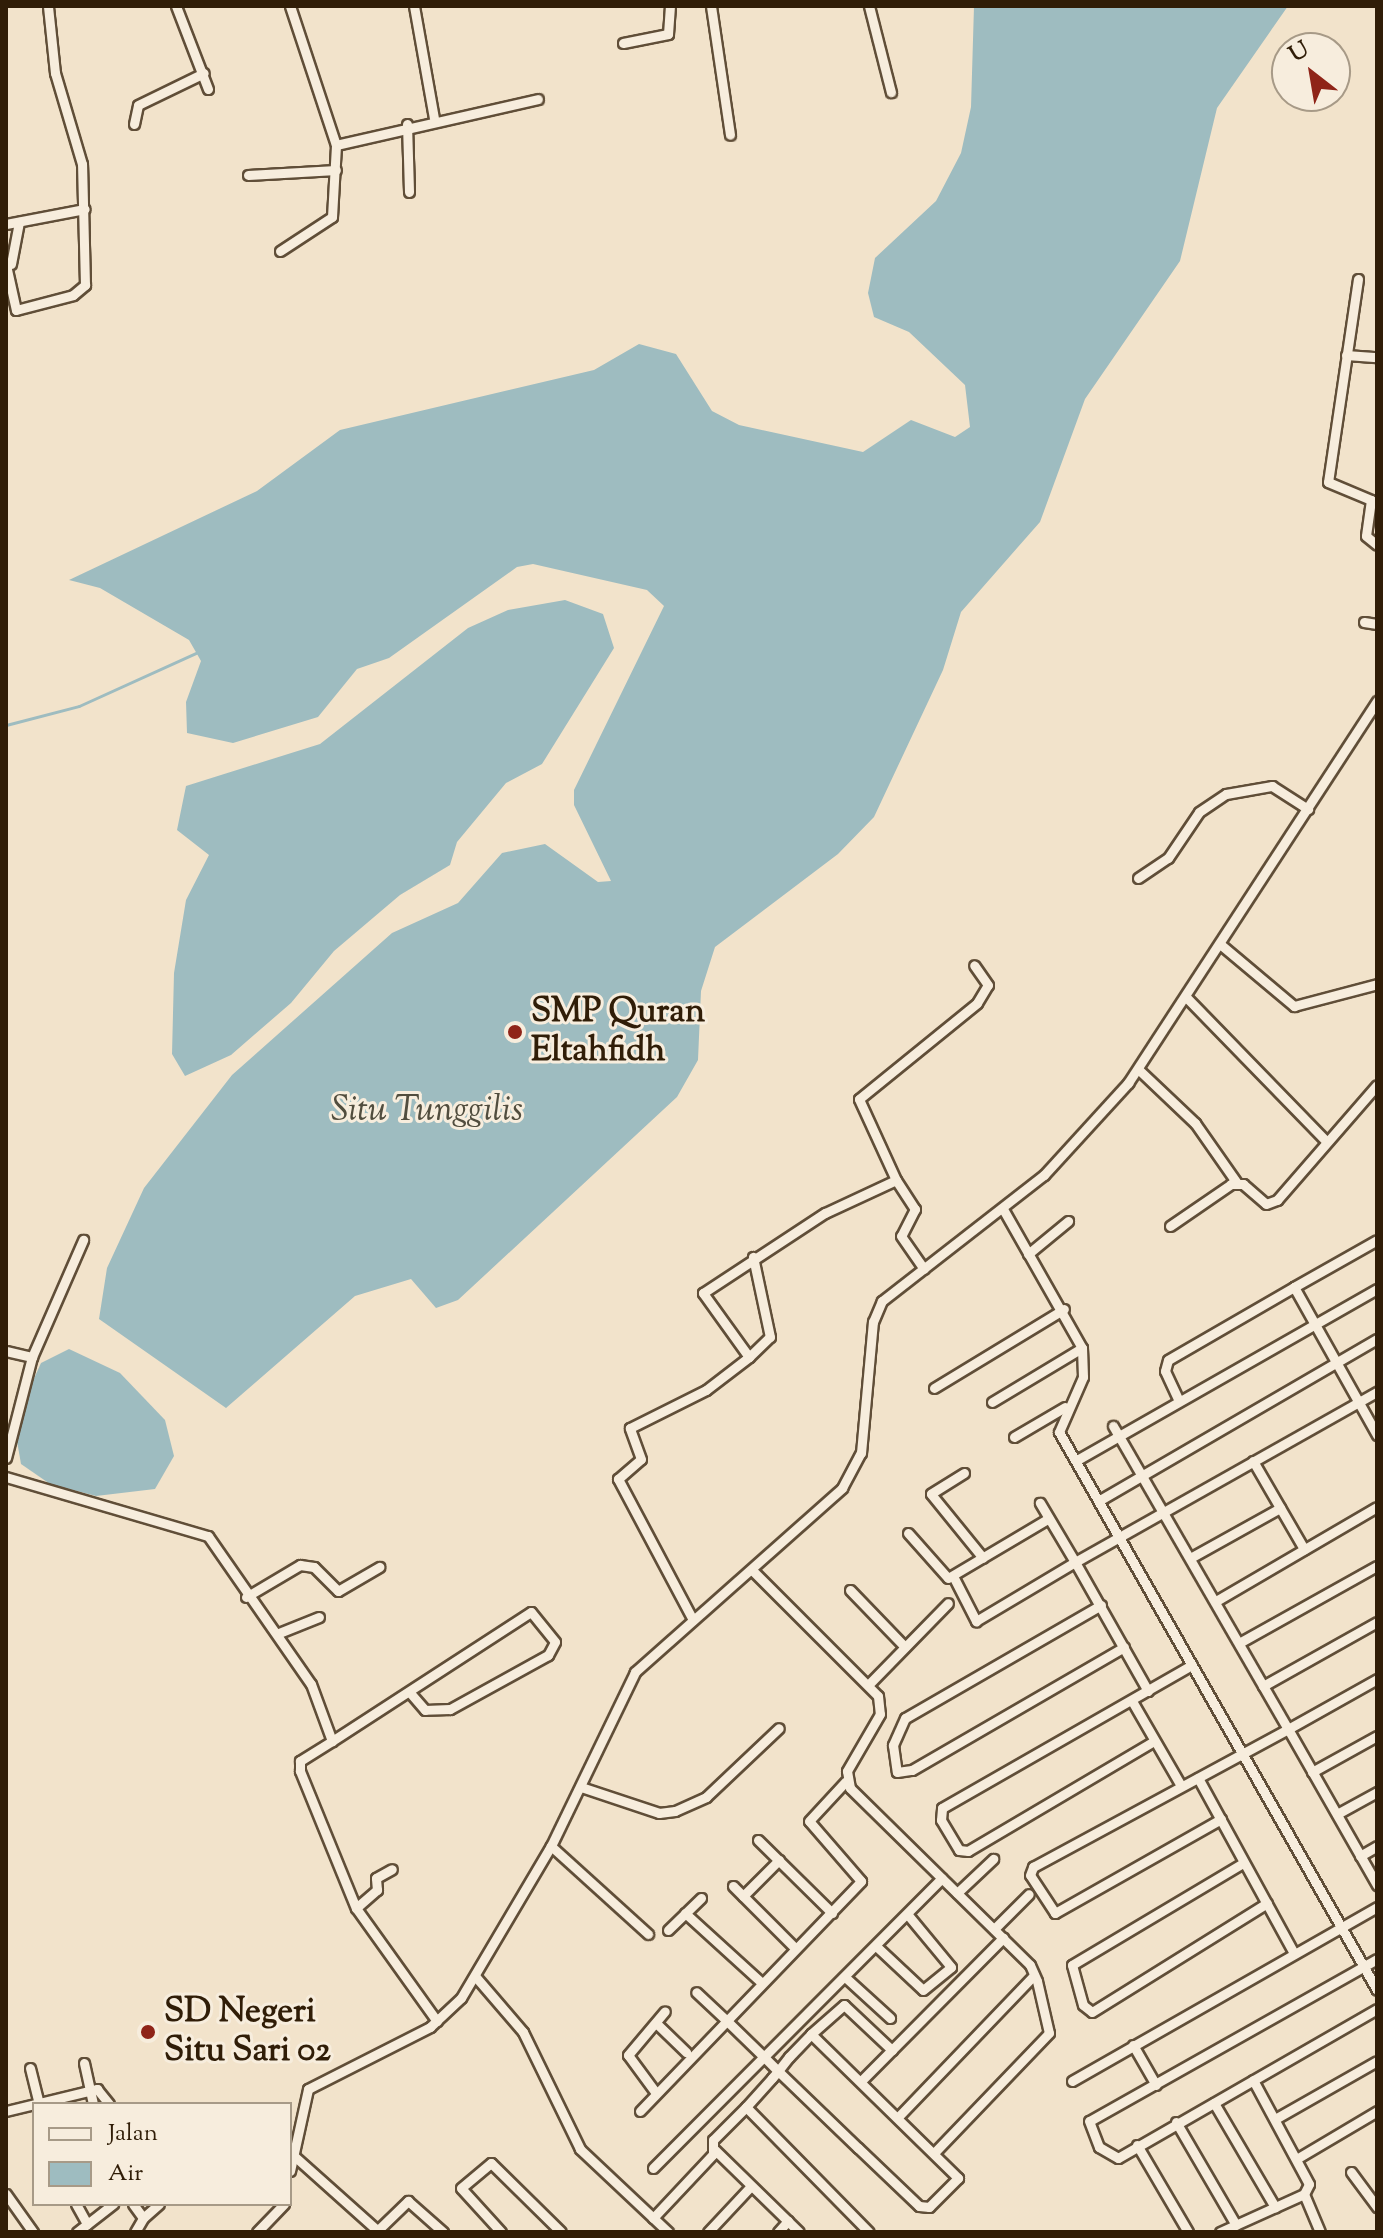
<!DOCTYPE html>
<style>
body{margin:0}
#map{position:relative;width:1383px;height:2238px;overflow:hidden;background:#f2e3cb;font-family:"Sorts Mill Goudy",serif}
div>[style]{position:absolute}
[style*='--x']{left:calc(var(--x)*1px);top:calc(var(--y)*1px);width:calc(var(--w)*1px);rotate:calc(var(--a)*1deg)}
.water>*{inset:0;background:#9ebcc0}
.stream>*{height:3px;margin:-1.5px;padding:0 1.5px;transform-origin:1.5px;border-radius:1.5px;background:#9ebcc0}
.roads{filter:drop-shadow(2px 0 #604e38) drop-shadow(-2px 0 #604e38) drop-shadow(0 2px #604e38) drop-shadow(0 -2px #604e38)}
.minor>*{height:9px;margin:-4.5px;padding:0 4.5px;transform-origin:4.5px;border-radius:4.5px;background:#f7eddd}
.dots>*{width:22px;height:22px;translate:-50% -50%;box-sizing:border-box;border:4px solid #f7eddd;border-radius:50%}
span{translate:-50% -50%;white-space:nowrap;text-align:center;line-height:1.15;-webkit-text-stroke:6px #f7eddd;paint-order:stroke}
.poi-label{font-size:34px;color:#301d07;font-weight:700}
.left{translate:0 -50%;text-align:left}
.water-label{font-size:36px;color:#514d3e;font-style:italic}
.frame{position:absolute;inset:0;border:8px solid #301d07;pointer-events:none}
.legend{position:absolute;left:32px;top:2102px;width:260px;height:104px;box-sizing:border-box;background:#f7eddd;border:2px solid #a79a87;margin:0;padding:10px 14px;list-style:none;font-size:24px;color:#301d07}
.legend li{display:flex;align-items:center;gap:16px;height:40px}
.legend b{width:40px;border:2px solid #a79a87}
.north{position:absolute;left:1271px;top:32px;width:80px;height:80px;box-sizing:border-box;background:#f7eddd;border:2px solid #a79a87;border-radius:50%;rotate:329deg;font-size:22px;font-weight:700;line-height:32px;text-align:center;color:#301d07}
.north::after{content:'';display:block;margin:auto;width:28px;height:36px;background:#8f2418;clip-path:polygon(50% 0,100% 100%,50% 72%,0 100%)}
</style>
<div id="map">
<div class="water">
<i style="clip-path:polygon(974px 6px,1288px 6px,1217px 108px,1180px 261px,1085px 399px,1040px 522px,961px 612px,943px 670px,874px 817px,838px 854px,715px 947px,701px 991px,698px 1060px,677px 1097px,458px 1300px,436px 1308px,411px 1279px,355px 1296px,226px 1408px,99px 1319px,107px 1268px,144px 1188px,232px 1075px,392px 933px,458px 903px,502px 853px,545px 844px,598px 882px,611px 881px,574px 805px,574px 790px,664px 606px,647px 590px,533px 564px,517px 567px,389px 658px,357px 669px,318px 717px,233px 743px,187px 733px,186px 702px,201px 661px,189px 640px,100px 588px,69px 580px,257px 491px,340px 430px,594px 370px,639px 344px,676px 354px,712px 411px,739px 425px,863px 452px,911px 420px,955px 437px,970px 427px,965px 385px,909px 332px,874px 317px,868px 293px,875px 258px,936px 201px,961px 153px,971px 107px)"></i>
<i style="clip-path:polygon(565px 600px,603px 614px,614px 648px,542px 764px,506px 783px,457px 842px,450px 865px,400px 895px,334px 951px,291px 1003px,231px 1055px,185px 1076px,172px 1054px,174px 973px,186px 900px,209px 855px,177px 830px,186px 786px,320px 744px,468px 628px,508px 610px)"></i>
<i style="clip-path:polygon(69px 1349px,120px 1373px,165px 1420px,174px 1456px,155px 1489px,96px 1496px,50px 1484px,21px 1464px,17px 1441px,31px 1385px,41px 1363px)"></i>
</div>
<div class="stream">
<i style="--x:6;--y:725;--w:75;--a:-14.6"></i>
<i style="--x:79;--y:706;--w:131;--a:-24.4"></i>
</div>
<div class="roads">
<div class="minor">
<i style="--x:176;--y:6;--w:89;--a:68.9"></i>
<i style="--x:290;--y:6;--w:146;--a:71.7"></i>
<i style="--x:414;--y:6;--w:114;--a:79.9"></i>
<i style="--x:711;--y:6;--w:130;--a:81.6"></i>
<i style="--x:869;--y:6;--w:89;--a:75.7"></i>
<i style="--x:623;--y:43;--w:46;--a:-11.3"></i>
<i style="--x:668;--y:34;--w:28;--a:-86"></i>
<i style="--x:134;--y:124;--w:19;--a:-78"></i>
<i style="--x:138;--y:105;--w:73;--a:-25.9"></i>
<i style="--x:407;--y:124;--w:68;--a:88.3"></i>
<i style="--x:248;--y:175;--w:88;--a:-3.3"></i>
<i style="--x:6;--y:224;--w:80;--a:-10.8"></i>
<i style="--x:280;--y:251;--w:62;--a:-33.2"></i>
<i style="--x:332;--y:217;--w:72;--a:-86.8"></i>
<i style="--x:336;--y:145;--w:207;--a:-12.8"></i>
<i style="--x:11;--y:264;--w:43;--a:-79.2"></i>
<i style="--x:6;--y:265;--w:46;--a:77.5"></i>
<i style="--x:16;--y:310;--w:59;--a:-14.7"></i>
<i style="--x:73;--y:295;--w:16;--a:-40"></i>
<i style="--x:85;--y:285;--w:121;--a:-91.4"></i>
<i style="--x:82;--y:164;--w:95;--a:-106.5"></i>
<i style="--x:55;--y:73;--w:67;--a:-96"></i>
<i style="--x:1358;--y:279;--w:205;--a:98.4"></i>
<i style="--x:1328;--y:482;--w:47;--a:22.7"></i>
<i style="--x:1371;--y:500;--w:36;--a:98"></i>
<i style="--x:1366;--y:536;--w:14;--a:39"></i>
<i style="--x:1346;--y:355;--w:31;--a:4"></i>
<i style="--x:1364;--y:622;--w:13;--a:9"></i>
<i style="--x:1138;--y:878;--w:36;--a:-34"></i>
<i style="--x:1168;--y:858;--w:55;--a:-56"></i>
<i style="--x:1199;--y:812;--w:32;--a:-34"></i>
<i style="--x:1226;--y:794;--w:47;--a:-9.9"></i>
<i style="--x:1272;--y:786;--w:43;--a:32.6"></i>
<i style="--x:1220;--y:944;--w:97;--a:40"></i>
<i style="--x:1294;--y:1006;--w:86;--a:-14.8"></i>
<i style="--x:1186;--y:997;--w:201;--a:45.8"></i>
<i style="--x:1138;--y:1069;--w:79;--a:43.5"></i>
<i style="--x:1195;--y:1123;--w:73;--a:55"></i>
<i style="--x:896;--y:1180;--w:89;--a:-114.6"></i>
<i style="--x:859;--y:1099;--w:152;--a:-39.1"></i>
<i style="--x:977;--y:1003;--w:21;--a:-59"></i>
<i style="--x:988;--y:985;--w:24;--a:-125"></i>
<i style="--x:1003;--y:1209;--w:160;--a:60.4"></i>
<i style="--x:1082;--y:1348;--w:29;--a:88"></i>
<i style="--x:1083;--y:1377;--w:60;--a:113.6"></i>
<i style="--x:1059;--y:1432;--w:642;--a:60.32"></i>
<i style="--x:1170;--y:1226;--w:74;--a:-34.5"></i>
<i style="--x:1231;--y:1184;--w:12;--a:0"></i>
<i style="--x:1243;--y:1184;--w:30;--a:41"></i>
<i style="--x:1266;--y:1204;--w:12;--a:-20"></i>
<i style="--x:1277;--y:1200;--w:152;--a:-49"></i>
<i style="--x:1028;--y:1254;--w:52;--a:-39.5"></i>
<i style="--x:1294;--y:1287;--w:95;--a:-29.5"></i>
<i style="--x:6;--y:1351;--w:27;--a:13"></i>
<i style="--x:749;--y:1357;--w:29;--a:-44"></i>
<i style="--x:770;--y:1337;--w:82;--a:-102"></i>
<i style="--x:934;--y:1388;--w:152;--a:-31.3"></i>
<i style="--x:1179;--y:1401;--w:33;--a:-115"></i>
<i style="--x:1165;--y:1371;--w:11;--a:-75"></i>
<i style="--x:1168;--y:1360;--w:146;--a:-30.1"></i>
<i style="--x:1294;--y:1287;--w:170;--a:60.7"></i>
<i style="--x:992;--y:1402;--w:105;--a:-31"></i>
<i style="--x:1113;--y:1426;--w:350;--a:60"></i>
<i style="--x:1288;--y:1729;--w:102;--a:-29.3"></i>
<i style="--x:1014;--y:1437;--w:59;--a:-30.5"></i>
<i style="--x:6;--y:1458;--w:104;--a:-75.6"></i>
<i style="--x:32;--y:1357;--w:128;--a:-66.4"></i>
<i style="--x:1077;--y:1460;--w:345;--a:-29.7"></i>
<i style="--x:1253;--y:1461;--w:102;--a:59.9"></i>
<i style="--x:964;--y:1473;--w:39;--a:148"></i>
<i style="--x:931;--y:1494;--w:82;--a:50.9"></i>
<i style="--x:6;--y:1477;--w:210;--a:16.3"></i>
<i style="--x:208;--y:1536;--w:180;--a:55.2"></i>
<i style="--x:311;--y:1684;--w:61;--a:69.8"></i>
<i style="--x:332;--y:1741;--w:38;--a:148"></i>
<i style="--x:300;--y:1761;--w:10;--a:90"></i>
<i style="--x:300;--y:1771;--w:148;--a:67.8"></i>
<i style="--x:356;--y:1908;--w:139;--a:54.4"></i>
<i style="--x:1100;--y:1500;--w:320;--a:-30.2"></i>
<i style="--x:908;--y:1533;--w:60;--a:48.4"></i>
<i style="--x:948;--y:1578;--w:117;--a:-30.7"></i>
<i style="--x:1192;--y:1557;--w:101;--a:-29.1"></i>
<i style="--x:752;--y:1570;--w:178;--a:45"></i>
<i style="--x:878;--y:1696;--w:18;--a:84"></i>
<i style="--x:880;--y:1714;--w:66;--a:120.1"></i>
<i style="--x:847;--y:1771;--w:17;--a:80"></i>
<i style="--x:850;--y:1788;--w:252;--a:44.5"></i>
<i style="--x:1030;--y:1965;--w:17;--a:66"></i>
<i style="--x:1037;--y:1981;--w:53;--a:77"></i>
<i style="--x:1049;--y:2033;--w:163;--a:133.8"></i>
<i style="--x:953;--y:1576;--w:51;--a:62.9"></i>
<i style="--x:976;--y:1621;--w:115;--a:-30.8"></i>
<i style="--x:1075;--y:1562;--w:69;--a:-120.7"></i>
<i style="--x:850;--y:1590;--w:79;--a:46"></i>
<i style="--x:246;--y:1597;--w:63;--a:-30.7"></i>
<i style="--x:300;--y:1565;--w:14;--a:8"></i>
<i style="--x:314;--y:1567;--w:34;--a:45"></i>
<i style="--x:338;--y:1591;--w:48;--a:-30.3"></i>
<i style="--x:1216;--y:1601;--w:186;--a:-30.3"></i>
<i style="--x:1101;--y:1605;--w:226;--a:150"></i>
<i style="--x:905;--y:1718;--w:30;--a:114"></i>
<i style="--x:893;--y:1745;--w:27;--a:82"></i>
<i style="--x:897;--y:1772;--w:15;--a:-8"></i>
<i style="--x:912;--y:1770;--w:245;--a:-30.1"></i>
<i style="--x:693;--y:1620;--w:160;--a:-118"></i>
<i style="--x:618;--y:1479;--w:30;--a:-41"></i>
<i style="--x:641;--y:1459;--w:33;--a:-110"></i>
<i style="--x:630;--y:1428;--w:85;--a:-26.6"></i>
<i style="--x:706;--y:1390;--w:54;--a:-37.5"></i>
<i style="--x:749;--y:1357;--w:79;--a:-125.7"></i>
<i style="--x:703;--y:1293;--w:146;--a:-33.3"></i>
<i style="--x:825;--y:1213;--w:78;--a:-24.9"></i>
<i style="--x:896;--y:1180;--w:35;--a:57"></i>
<i style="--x:915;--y:1209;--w:30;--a:117"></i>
<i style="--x:901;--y:1236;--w:40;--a:55.1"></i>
<i style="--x:279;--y:1633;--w:43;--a:-21.8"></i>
<i style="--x:1239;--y:1643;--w:158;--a:-29.2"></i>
<i style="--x:871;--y:1682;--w:110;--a:-45.7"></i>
<i style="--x:1263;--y:1686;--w:131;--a:-29.3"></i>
<i style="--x:1148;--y:1691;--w:148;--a:-119.5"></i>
<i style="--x:1075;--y:1562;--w:347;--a:-29.4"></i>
<i style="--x:1132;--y:1701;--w:98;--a:60"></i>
<i style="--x:332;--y:1741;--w:237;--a:-33"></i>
<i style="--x:531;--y:1612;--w:38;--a:51"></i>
<i style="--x:555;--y:1642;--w:15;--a:118"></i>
<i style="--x:548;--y:1655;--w:112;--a:151.1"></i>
<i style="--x:450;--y:1709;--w:25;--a:178"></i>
<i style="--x:425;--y:1710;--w:21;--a:-131"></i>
<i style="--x:1154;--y:1741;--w:216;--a:149.4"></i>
<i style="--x:968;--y:1851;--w:9;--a:-174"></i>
<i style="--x:959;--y:1850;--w:35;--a:-121"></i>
<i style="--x:941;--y:1820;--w:12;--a:-85"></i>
<i style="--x:942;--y:1808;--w:288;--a:-29.8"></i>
<i style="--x:1312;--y:1772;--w:74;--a:-29"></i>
<i style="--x:1198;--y:1778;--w:200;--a:61.3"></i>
<i style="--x:581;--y:1787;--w:82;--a:18.4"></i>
<i style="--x:659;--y:1813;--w:16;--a:-7"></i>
<i style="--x:675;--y:1811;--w:34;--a:-24"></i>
<i style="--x:706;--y:1797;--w:100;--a:-43.4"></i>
<i style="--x:1337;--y:1814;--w:46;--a:-28.8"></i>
<i style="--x:1221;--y:1819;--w:191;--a:150.5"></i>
<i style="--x:1055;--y:1913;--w:45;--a:-123.3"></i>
<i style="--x:1030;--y:1875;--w:9;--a:-69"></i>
<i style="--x:1033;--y:1867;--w:290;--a:-28.4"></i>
<i style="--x:1288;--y:1729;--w:180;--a:60.3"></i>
<i style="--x:758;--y:1840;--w:104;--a:44.6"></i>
<i style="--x:551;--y:1846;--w:131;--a:42.2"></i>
<i style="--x:1360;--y:1856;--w:20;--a:-30"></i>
<i style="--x:1243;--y:1863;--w:199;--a:149.2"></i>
<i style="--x:1072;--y:1965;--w:41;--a:74.6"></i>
<i style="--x:1083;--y:2005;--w:11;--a:38"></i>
<i style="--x:1092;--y:2012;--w:206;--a:-31.9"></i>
<i style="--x:733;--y:1886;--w:88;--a:45"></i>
<i style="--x:957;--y:1893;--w:50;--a:-43.4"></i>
<i style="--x:743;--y:1896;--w:51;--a:-45"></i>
<i style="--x:356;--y:1908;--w:28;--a:-41"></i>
<i style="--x:377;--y:1890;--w:12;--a:-95"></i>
<i style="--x:376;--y:1878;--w:18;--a:-29"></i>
<i style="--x:685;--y:1913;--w:104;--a:42.3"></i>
<i style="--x:994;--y:1929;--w:49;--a:-45"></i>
<i style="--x:668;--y:1930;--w:46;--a:-44.1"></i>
<i style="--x:876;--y:1946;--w:64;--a:43.1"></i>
<i style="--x:923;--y:1990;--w:36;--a:-39"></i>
<i style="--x:951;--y:1967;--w:67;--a:-129.6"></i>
<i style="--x:1377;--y:1959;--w:330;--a:150.6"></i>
<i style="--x:1089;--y:2121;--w:28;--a:69"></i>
<i style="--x:1099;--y:2147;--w:22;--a:30"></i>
<i style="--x:1118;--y:2158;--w:299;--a:-29.9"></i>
<i style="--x:475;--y:1976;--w:74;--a:49.4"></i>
<i style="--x:523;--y:2032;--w:130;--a:64"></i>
<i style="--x:580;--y:2149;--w:121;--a:43.3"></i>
<i style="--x:845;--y:1977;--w:61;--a:42.3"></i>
<i style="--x:656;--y:2023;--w:42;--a:44"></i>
<i style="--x:811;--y:2034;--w:44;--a:-41.3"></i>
<i style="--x:844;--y:2005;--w:66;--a:43.2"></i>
<i style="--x:1133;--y:2045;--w:46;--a:60.1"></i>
<i style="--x:84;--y:2063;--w:42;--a:77.6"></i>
<i style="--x:30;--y:2068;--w:37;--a:76"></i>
<i style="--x:863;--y:2079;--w:199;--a:-45.2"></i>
<i style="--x:1072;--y:2081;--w:351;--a:-29.7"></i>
<i style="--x:656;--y:2093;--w:47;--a:-126.4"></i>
<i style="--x:628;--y:2055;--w:57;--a:-49.9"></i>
<i style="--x:1214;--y:2103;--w:121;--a:59.6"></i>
<i style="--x:746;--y:2107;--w:175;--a:45.5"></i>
<i style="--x:6;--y:2111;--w:94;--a:-13.6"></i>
<i style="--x:97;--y:2089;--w:19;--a:51"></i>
<i style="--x:640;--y:2111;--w:319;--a:-46.1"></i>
<i style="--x:861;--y:1881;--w:79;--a:-130.9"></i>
<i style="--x:809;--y:1821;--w:54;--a:-47.2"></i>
<i style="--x:899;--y:2116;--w:195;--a:-46.2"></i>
<i style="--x:1275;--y:2119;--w:117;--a:-29.6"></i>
<i style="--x:1176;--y:2122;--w:119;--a:59.8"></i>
<i style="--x:1137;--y:2145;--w:101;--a:59.6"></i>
<i style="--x:715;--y:2150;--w:117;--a:44.3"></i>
<i style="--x:293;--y:2155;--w:115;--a:41.8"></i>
<i style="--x:1298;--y:2158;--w:92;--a:-30.7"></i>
<i style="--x:653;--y:2168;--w:409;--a:-45.1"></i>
<i style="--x:290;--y:2171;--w:84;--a:-77.6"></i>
<i style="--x:308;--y:2089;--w:137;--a:-26.9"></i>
<i style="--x:430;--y:2027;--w:42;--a:-43.1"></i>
<i style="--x:461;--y:1998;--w:177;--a:-59.4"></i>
<i style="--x:551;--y:1846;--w:193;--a:-64.2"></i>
<i style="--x:635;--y:1672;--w:277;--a:-41.6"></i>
<i style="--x:842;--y:1488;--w:40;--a:-62"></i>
<i style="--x:861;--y:1453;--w:132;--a:-84.8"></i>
<i style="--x:873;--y:1322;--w:23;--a:-67"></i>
<i style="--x:882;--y:1301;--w:205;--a:-37.9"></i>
<i style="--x:1044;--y:1175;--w:125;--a:-47.6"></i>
<i style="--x:1128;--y:1083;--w:456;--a:-56.9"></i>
<i style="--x:1351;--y:2172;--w:44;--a:53.4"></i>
<i style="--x:6;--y:2194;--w:47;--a:54.6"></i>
<i style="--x:1304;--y:2194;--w:41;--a:67.2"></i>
<i style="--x:76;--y:2204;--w:23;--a:61"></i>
<i style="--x:133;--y:2204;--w:17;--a:54"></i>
<i style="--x:143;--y:2218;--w:21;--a:-41"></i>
<i style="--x:653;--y:2218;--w:88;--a:-46.8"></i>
<i style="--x:713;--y:2154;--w:14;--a:-90"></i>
<i style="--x:713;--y:2140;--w:47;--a:-45"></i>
<i style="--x:746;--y:2107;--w:39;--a:-48"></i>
<i style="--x:772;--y:2078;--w:9;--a:-49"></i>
<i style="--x:778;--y:2071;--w:18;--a:-52"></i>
<i style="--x:789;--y:2057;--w:32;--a:-46"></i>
<i style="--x:811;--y:2034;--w:206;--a:44.4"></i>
<i style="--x:958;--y:2178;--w:41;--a:135"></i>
<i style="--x:929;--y:2207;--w:10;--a:-174"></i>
<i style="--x:919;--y:2206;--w:84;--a:-136.4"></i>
<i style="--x:858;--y:2148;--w:111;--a:-136.1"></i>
<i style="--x:778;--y:2071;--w:20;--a:-135"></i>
<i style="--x:764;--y:2057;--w:52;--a:-135.8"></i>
<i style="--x:727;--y:2021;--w:42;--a:-136.9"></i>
<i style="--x:378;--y:2230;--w:42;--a:-44"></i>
<i style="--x:408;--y:2201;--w:47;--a:41.5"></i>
<i style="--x:77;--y:2232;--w:46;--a:-37.9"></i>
<i style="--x:135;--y:2232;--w:16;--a:-60"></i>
<i style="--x:257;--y:2232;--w:39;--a:-46"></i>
<i style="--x:501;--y:2232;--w:59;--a:-132.3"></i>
<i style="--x:461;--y:2188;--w:39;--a:-40"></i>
<i style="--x:491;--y:2163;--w:98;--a:44.6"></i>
<i style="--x:708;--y:2232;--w:63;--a:-46.9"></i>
<i style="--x:778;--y:2232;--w:15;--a:-48"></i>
<i style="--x:1220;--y:2232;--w:92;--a:-24.3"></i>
<i style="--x:1304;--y:2194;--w:11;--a:-63"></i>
<i style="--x:1309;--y:2184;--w:118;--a:-118.3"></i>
</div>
</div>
<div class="dots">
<i style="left:515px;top:1032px;background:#8f2418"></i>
<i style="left:148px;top:2032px;background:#8f2418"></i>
</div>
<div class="poi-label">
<span class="left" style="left:531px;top:1032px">SMP Quran<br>Eltahfidh</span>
<span class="left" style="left:164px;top:2032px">SD Negeri<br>Situ Sari 02</span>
</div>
<div class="water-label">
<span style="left:427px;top:1112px">Situ Tunggilis</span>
</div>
<div class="frame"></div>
<ul class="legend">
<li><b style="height:10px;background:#f7eddd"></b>Jalan</li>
<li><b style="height:22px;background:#9ebcc0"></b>Air</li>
</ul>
<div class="north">U</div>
</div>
